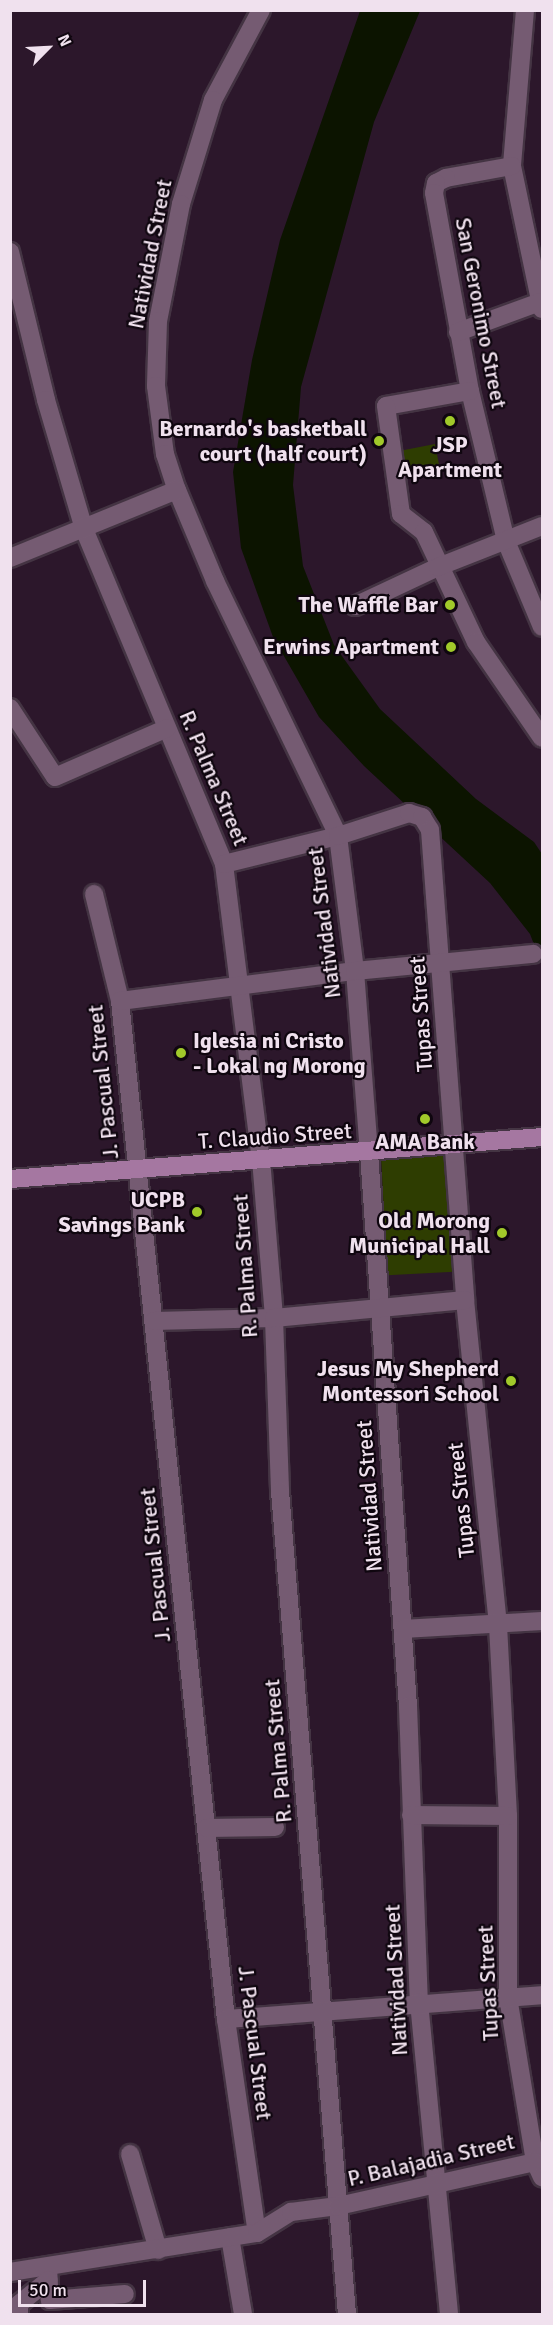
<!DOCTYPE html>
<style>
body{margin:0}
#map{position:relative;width:553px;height:2325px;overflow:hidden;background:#2c172b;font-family:Signika,sans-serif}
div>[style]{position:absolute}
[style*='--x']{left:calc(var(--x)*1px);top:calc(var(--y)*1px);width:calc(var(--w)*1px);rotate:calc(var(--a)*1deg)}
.green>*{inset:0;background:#2e3d01;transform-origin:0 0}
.water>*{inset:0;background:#0c1400}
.roads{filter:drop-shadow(2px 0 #443443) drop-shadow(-2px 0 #443443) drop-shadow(0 2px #443443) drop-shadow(0 -2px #443443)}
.minor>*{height:18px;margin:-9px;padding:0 9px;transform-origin:9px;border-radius:9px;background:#755b72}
.major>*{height:18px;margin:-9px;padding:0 9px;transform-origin:9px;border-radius:9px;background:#a577a1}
.dots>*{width:16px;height:16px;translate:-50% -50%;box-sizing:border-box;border:3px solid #0f060f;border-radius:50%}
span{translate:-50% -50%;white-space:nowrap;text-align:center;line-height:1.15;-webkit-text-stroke:4.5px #0f060f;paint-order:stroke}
.street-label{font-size:22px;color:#f0e1ee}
.poi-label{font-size:22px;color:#f0e1ee;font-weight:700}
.right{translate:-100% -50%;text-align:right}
.left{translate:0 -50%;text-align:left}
.frame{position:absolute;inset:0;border:12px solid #f0e1ee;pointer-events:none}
.north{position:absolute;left:18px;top:18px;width:60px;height:60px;-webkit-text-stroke:4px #0f060f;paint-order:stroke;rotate:66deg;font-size:16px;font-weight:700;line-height:24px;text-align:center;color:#f0e1ee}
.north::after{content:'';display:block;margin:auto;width:21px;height:27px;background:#f0e1ee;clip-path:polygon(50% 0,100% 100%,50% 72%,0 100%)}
.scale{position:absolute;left:18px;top:2280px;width:128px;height:27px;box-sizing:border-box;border:3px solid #f0e1ee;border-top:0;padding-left:8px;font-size:18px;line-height:21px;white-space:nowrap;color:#f0e1ee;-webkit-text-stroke:4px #0f060f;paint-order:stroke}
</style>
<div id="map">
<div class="green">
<i style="left:435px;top:444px;width:21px;height:38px;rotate:79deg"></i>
<i style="left:448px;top:1154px;width:118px;height:67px;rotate:87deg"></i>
</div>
<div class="water">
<i style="clip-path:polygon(360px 11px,420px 11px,374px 122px,301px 387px,293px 485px,303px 566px,334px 645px,380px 709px,476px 799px,534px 842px,542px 854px,542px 965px,530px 934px,490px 883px,364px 766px,319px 717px,273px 637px,241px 548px,233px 472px,252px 360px,280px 240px)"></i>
</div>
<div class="roads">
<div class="minor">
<i style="--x:261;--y:10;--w:102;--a:118.1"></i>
<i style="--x:213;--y:100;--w:109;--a:107.1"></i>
<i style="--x:181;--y:204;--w:119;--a:101.1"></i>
<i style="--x:158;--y:321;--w:65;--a:91.8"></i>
<i style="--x:156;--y:386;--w:69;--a:82.5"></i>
<i style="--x:165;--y:454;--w:38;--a:72"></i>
<i style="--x:177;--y:490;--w:99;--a:67.3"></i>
<i style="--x:215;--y:581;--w:283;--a:64.2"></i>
<i style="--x:338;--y:836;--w:136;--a:82.8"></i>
<i style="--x:355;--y:971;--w:183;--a:85.6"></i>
<i style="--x:369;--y:1153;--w:554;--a:85.97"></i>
<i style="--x:408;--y:1706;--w:296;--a:87.9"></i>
<i style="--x:419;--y:2002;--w:313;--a:84.5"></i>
<i style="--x:525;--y:10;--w:157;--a:94.8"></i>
<i style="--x:512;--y:166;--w:146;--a:78.2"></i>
<i style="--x:512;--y:166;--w:67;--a:169.7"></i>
<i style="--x:446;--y:178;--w:11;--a:153"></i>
<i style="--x:436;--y:183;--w:10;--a:101"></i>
<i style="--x:434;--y:193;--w:201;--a:79.7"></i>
<i style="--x:470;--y:391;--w:154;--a:76.5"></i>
<i style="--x:506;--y:541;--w:93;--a:67.3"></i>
<i style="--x:10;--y:252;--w:152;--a:76.3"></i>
<i style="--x:46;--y:400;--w:134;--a:73.6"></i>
<i style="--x:84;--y:529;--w:363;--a:67.3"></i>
<i style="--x:224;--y:864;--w:297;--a:82.9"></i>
<i style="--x:261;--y:1159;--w:160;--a:85.3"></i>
<i style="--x:274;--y:1318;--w:173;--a:88"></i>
<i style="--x:280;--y:1491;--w:826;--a:85.35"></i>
<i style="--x:458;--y:332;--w:87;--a:-20.1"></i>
<i style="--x:470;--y:391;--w:85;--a:169.9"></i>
<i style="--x:386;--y:406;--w:109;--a:82.1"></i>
<i style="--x:401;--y:514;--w:29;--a:38"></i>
<i style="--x:424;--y:532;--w:122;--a:64.7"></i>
<i style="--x:476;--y:642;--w:116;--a:55.5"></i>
<i style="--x:10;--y:558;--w:180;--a:-22.2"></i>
<i style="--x:355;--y:606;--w:92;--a:-25.2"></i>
<i style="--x:438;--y:567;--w:112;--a:-21.5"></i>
<i style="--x:10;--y:708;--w:82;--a:56.9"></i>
<i style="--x:55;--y:777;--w:122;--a:-23.6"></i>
<i style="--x:224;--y:864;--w:117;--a:-13.8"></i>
<i style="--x:338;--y:836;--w:75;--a:-17.9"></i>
<i style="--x:409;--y:813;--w:14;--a:17"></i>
<i style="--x:422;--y:817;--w:15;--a:58"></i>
<i style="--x:430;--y:830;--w:471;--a:85.7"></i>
<i style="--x:465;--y:1300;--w:327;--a:84.2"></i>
<i style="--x:498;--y:1625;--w:191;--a:87"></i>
<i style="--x:508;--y:1816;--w:181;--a:90"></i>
<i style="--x:508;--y:1997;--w:167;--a:80.7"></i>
<i style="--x:535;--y:2162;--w:17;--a:65"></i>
<i style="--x:94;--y:894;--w:110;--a:76.3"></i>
<i style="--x:120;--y:1001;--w:1024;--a:84.06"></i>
<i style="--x:226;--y:2019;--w:216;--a:81.8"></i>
<i style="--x:120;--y:1001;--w:237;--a:-7.3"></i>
<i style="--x:355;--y:971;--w:179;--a:-5.5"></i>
<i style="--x:154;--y:1321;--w:120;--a:-1.4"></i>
<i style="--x:274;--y:1318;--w:192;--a:-5.4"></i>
<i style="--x:403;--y:1629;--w:139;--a:-3.3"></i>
<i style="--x:411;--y:1815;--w:97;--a:0.6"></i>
<i style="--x:207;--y:1828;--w:68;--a:-0.8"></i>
<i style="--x:226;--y:2019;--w:317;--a:-4.3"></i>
<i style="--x:130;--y:2154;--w:100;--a:73.7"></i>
<i style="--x:230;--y:2237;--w:78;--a:80.4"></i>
<i style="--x:48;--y:2267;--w:33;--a:87"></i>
<i style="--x:50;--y:2300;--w:75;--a:-4.6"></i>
<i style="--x:10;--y:2272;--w:250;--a:-9"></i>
<i style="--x:257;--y:2233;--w:40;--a:-32"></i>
<i style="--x:291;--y:2212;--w:47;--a:-7.3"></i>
<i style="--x:338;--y:2206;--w:202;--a:-12.6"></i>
<i style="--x:19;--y:2314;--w:10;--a:-90"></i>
<i style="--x:19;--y:2304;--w:38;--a:-39"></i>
</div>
<div class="major">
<i style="--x:10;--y:1179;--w:534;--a:-4.51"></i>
</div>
</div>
<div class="dots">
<i style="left:450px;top:421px;background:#a1c92a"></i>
<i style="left:379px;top:441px;background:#a1c92a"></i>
<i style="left:450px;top:605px;background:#a1c92a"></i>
<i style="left:451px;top:647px;background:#a1c92a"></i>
<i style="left:181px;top:1053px;background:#a1c92a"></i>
<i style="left:425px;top:1119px;background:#a1c92a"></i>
<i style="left:197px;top:1212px;background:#a1c92a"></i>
<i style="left:502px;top:1233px;background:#a1c92a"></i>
<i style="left:511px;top:1381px;background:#a1c92a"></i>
</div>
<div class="street-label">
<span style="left:150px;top:254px;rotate:-79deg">Natividad Street</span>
<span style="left:481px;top:313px;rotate:79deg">San Geronimo Street</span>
<span style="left:214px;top:778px;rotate:67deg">R. Palma Street</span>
<span style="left:324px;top:923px;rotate:-97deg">Natividad Street</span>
<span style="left:421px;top:1014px;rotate:-94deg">Tupas Street</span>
<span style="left:103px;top:1082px;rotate:-96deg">J. Pascual Street</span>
<span style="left:275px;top:1136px;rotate:-4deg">T. Claudio Street</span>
<span style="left:245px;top:1266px;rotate:-94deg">R. Palma Street</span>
<span style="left:369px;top:1496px;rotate:-94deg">Natividad Street</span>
<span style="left:461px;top:1500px;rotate:-96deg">Tupas Street</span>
<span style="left:155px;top:1565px;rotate:-96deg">J. Pascual Street</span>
<span style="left:278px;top:1751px;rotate:-95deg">R. Palma Street</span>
<span style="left:396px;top:1980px;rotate:-93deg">Natividad Street</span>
<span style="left:488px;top:1983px;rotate:-93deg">Tupas Street</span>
<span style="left:255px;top:2043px;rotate:83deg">J. Pascual Street</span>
<span style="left:431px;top:2160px;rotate:-13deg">P. Balajadia Street</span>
</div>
<div class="poi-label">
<span class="right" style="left:367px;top:441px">Bernardo's basketball<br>court (half court)</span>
<span style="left:450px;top:457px">JSP<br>Apartment</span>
<span class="right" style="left:438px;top:605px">The Waffle Bar</span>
<span class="right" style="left:439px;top:647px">Erwins Apartment</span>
<span class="left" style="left:193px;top:1053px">Iglesia ni Cristo<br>- Lokal ng Morong</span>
<span style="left:425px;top:1142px">AMA Bank</span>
<span class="right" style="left:185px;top:1212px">UCPB<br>Savings Bank</span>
<span class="right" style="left:490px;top:1233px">Old Morong<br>Municipal Hall</span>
<span class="right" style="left:499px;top:1381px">Jesus My Shepherd<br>Montessori School</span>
</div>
<div class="frame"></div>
<div class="north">N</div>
<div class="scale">50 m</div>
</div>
